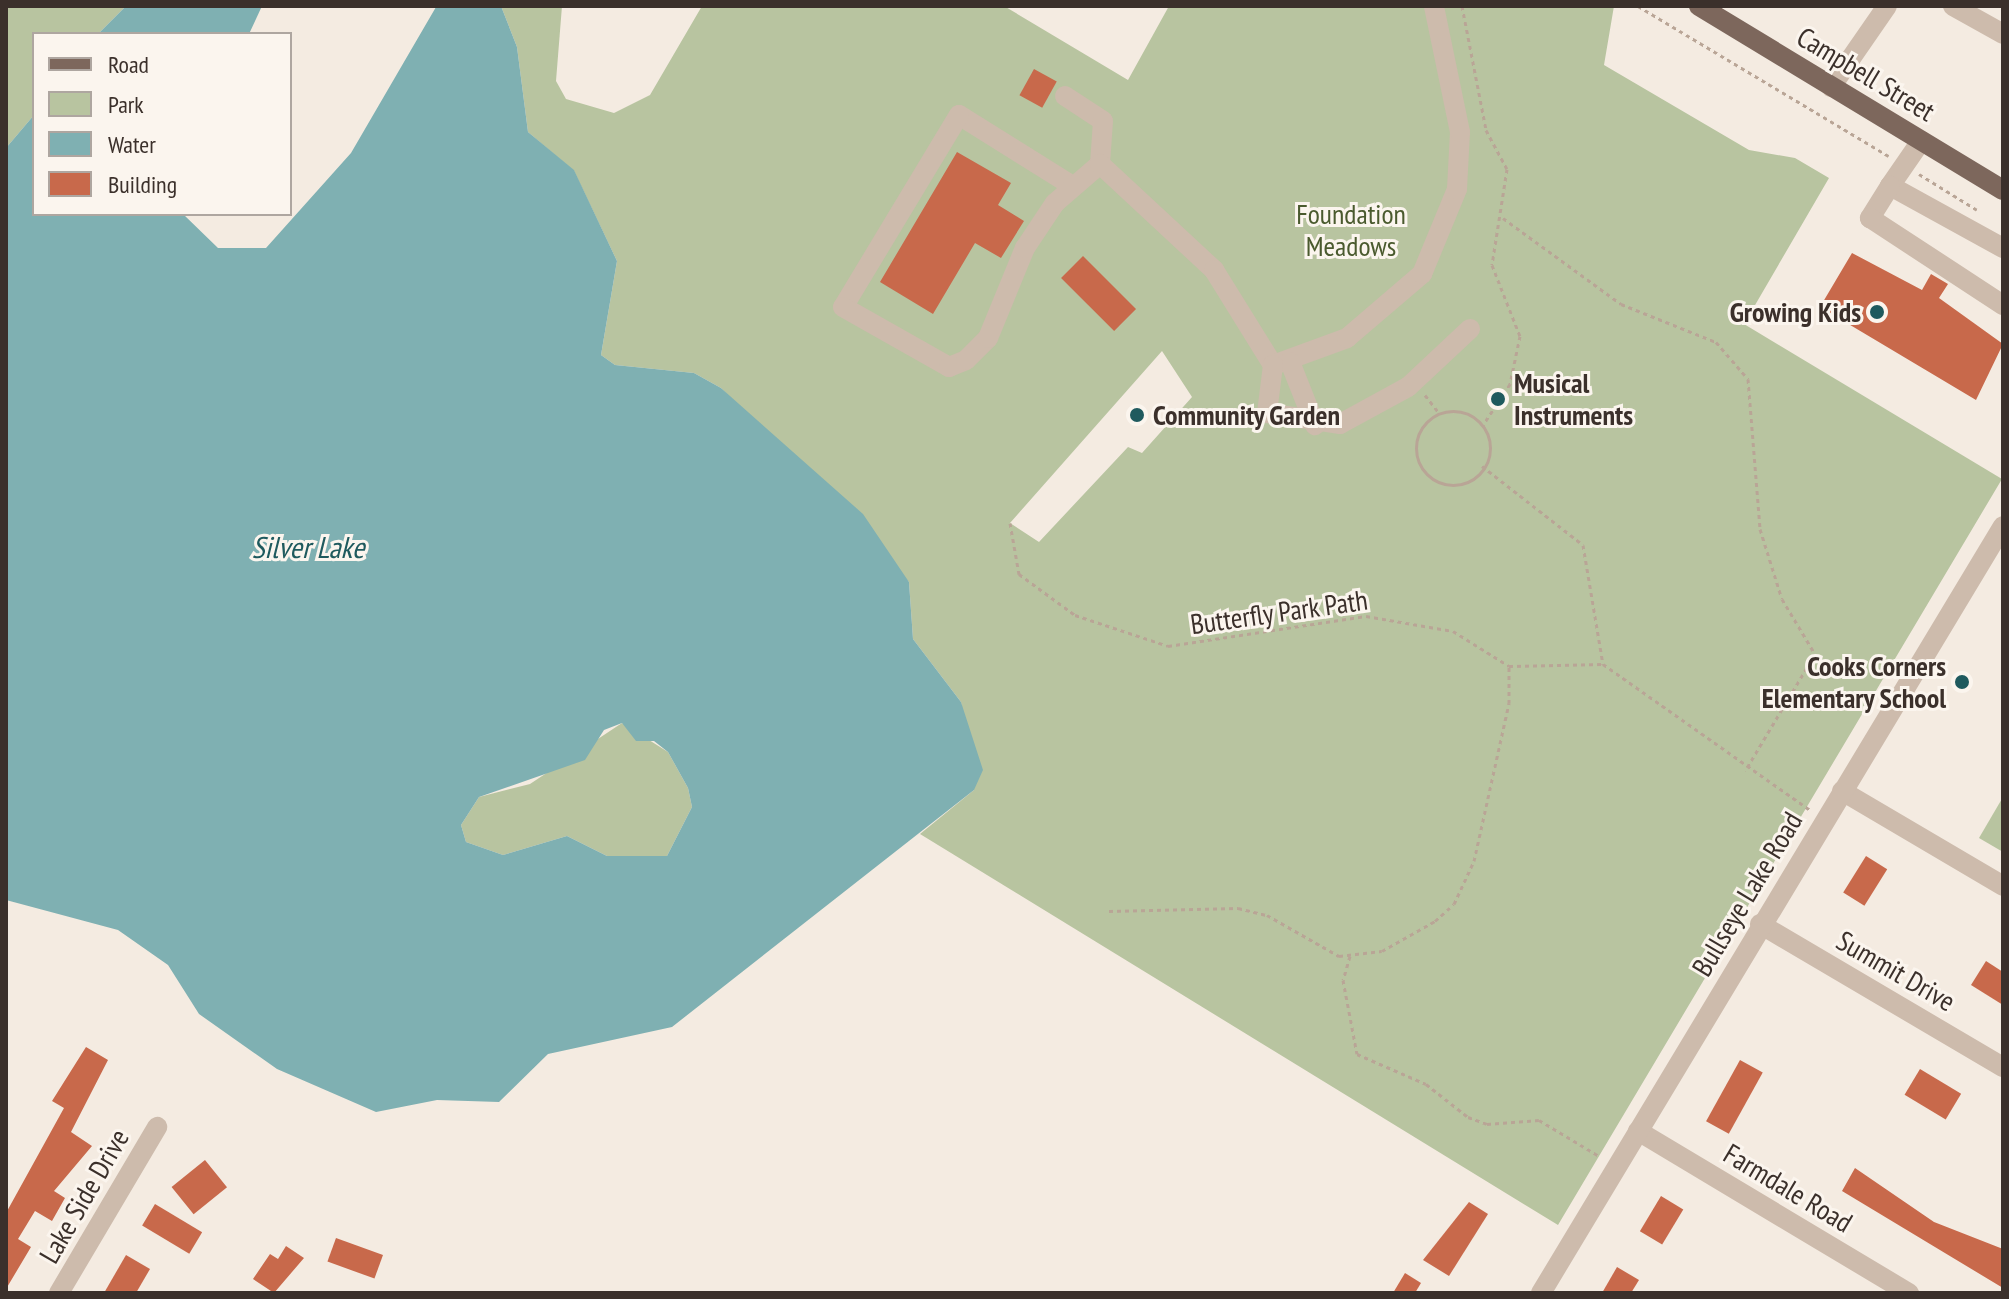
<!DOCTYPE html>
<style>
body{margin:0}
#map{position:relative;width:2009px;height:1299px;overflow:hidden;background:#f4ebe1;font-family:"PT Sans Narrow",sans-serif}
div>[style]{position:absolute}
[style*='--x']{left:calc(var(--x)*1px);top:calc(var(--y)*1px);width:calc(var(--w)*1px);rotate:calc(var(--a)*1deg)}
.green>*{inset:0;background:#b8c4a0}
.water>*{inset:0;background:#7fb0b2}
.building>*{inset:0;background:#c8694b;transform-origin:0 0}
.path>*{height:3px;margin-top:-1.5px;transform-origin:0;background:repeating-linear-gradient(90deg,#b9a596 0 4px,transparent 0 8px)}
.path>.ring{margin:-1.5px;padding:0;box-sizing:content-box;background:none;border:3px solid #b9a596;border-radius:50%}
.minor>*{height:20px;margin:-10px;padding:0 10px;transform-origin:10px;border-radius:10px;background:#cdbbac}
.major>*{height:20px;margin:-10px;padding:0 10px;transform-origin:10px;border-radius:10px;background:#7d675c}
.dots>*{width:22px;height:22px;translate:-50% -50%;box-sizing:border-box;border:4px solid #fbf5ee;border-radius:50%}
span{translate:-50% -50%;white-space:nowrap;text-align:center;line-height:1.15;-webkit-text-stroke:6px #fbf5ee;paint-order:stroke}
.street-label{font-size:28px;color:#3b302b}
.park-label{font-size:28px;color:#4a5a2e}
.poi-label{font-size:28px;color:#3b302b;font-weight:700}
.right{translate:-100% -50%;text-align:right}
.left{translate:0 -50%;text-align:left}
.water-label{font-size:30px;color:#1f5a5e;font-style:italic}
.frame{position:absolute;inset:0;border:8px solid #3b302b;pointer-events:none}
.legend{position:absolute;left:32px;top:32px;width:260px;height:184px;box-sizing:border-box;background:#fbf5ee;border:2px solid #aea6a0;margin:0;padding:10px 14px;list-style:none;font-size:24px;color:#3b302b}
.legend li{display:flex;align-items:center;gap:16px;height:40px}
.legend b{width:40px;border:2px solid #aea6a0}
</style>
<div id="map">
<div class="green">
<i style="clip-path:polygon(6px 6px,126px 6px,98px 34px,34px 34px,34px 115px,6px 148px)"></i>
<i style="clip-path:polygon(evenodd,501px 6px,562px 6px,556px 81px,566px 99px,614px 113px,650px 95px,702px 6px,1004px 6px,1128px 80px,1169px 6px,1614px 6px,1604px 65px,1749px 150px,1795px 158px,1829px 178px,1744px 324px,2002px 479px,1558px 1225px,920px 834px,974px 790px,961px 702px,913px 639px,909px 582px,721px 388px,694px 373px,615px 365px,601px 355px,617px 261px,574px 171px,528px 132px,517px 47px,501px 6px,1162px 351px,1192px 397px,1142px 453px,1128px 447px,1039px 542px,1010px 523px,1162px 351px)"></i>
<i style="clip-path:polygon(622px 723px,668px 752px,688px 788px,692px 807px,667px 856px,607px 856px,567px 836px,503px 855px,466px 842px,461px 825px,479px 797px,530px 784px)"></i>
<i style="clip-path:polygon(2003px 797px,2003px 852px,1979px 838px)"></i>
</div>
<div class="water">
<i style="clip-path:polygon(126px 6px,262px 6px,249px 34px,98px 34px)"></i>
<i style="clip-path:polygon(evenodd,501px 6px,517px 47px,528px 132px,574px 170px,617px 261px,601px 355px,615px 365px,694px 373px,721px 388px,863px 514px,909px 582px,913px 639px,961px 702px,983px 770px,974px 790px,672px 1027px,548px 1054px,499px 1102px,437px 1100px,376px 1112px,277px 1069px,199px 1014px,168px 965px,118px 930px,6px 900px,6px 148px,34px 115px,34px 214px,183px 214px,218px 248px,266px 248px,351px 153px,436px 7px,501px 6px,622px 723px,636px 741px,654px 741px,668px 752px,688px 788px,692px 807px,667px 856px,607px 856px,567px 836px,503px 855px,466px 842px,461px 825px,479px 797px,585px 760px,604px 730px,622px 723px)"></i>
</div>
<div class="building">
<i style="left:1034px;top:69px;width:26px;height:30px;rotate:29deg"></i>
<i style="clip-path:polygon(957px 152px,1011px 183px,998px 205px,1024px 221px,1001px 258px,975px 243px,933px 314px,880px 282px)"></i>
<i style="clip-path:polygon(1852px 253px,1922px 290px,1931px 274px,1948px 284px,1939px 298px,2003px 344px,1976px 400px,1820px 307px)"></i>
<i style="left:1083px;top:256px;width:75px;height:31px;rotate:45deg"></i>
<i style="left:1866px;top:856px;width:25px;height:43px;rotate:32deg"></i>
<i style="clip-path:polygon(1986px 961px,2003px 972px,2003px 1005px,1971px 985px)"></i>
<i style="clip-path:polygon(86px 1047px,108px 1060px,71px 1132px,92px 1146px,54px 1191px,65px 1198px,52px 1221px,35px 1211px,18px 1239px,31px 1247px,6px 1289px,6px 1213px,64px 1108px,52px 1101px)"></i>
<i style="left:1740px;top:1060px;width:26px;height:70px;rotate:29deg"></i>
<i style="left:1920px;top:1069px;width:48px;height:30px;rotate:31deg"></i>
<i style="left:205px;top:1160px;width:35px;height:43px;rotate:51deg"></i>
<i style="clip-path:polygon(1855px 1168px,1934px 1222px,2003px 1249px,2003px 1288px,1842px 1191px)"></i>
<i style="left:1661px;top:1196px;width:26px;height:41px;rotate:31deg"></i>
<i style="clip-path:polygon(1469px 1202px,1488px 1214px,1449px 1276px,1423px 1260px)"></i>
<i style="left:155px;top:1204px;width:55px;height:25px;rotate:31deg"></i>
<i style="left:336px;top:1238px;width:50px;height:25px;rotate:20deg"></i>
<i style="clip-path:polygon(286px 1246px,304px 1258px,274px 1293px,253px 1279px,270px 1254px,278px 1259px)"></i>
<i style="clip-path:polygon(126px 1255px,150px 1269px,136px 1293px,104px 1293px)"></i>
<i style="clip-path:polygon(1617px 1267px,1639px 1280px,1631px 1293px,1602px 1293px)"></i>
<i style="clip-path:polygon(1405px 1273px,1421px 1283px,1415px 1293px,1393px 1293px)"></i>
</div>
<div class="path">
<i style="--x:1462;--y:6;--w:126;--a:79"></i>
<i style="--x:1486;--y:130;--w:44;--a:61.7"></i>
<i style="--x:1507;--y:169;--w:97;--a:98.9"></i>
<i style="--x:1492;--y:265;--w:76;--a:68.5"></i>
<i style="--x:1520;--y:336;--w:49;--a:101.8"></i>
<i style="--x:1510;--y:384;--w:49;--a:123.4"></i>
<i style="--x:1638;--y:6;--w:292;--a:30.9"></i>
<i style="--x:1919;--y:174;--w:68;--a:31.8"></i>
<i style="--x:1503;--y:218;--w:146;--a:36.1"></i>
<i style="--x:1621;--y:304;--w:102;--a:21.8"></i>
<i style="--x:1716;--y:342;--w:49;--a:49.1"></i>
<i style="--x:1748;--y:379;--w:150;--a:85.4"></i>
<i style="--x:1760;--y:529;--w:73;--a:72.6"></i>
<i style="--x:1782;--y:599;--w:64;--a:59"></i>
<i style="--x:1815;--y:654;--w:136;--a:120.9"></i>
<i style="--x:1425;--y:395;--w:24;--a:52"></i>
<i class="ring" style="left:1416px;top:411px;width:71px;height:71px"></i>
<i style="--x:1482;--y:466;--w:128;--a:38"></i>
<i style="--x:1583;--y:545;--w:121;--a:80.5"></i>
<i style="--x:1603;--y:664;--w:253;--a:35.2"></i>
<i style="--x:1010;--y:523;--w:52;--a:80"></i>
<i style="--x:1019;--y:574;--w:69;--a:36.2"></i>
<i style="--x:1075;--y:615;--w:98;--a:18.4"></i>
<i style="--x:1168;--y:646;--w:200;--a:-8.6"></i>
<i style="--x:1366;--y:616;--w:88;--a:9.8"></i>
<i style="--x:1453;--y:631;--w:66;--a:32"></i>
<i style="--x:1509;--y:666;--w:94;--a:-1.2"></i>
<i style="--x:1109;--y:911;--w:129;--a:-1.3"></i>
<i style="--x:1238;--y:908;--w:30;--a:14"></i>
<i style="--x:1267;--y:915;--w:83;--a:29.7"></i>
<i style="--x:1339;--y:956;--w:43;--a:-6.6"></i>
<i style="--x:1382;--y:951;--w:61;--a:-29.5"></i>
<i style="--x:1435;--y:921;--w:25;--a:-42"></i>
<i style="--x:1454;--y:904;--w:47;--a:-65.1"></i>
<i style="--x:1474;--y:861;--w:162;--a:-77.5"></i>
<i style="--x:1509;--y:703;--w:37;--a:-90"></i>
<i style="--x:1350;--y:956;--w:25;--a:106"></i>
<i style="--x:1343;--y:980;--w:75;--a:79.3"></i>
<i style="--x:1357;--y:1054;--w:75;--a:23.5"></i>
<i style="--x:1426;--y:1084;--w:53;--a:38.2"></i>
<i style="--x:1468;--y:1117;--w:20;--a:20"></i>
<i style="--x:1487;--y:1124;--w:52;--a:-4.4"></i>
<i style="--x:1539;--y:1120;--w:70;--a:31"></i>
</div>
<div class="minor">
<i style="--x:1953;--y:6;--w:57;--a:29.2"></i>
<i style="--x:1831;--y:87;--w:98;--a:-55.3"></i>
<i style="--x:1065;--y:96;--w:45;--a:33.3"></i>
<i style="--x:1103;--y:121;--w:43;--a:94"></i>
<i style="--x:1071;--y:185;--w:132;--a:-148"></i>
<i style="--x:959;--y:115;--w:224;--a:121.1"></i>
<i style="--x:843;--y:307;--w:122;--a:29.5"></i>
<i style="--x:949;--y:367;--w:18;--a:-22"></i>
<i style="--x:966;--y:360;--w:31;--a:-45"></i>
<i style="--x:988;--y:338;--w:97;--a:-67.7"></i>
<i style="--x:1025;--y:248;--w:54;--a:-56.3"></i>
<i style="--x:1055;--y:203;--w:60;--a:-40.9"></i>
<i style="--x:1100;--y:164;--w:156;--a:42.9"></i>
<i style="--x:1214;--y:270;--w:112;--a:58.2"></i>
<i style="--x:1273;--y:365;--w:79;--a:-20"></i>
<i style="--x:1347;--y:338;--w:99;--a:-40.5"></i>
<i style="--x:1422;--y:274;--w:92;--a:-67.6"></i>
<i style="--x:1457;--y:189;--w:57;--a:-87"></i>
<i style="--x:1460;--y:132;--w:129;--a:-101.7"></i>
<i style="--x:1890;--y:186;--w:55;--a:-55.4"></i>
<i style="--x:2003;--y:248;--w:129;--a:-151.2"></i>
<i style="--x:1890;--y:186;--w:38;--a:122"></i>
<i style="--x:1870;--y:218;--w:159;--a:33.2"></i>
<i style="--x:1290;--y:362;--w:68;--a:68.4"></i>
<i style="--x:1273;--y:365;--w:48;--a:97.1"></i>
<i style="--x:1267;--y:413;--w:74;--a:8.6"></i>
<i style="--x:1340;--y:424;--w:77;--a:-28.6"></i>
<i style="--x:1408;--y:387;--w:85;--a:-43.1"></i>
<i style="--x:1842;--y:791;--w:187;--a:30.5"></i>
<i style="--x:1760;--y:924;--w:282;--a:30.5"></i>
<i style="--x:1638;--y:1131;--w:316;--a:30.9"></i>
<i style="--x:59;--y:1293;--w:193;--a:-59.4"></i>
<i style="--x:1541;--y:1293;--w:895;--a:-58.94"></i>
</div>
<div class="major">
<i style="--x:1699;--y:6;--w:355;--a:31.2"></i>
</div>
<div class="dots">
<i style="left:1877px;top:312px;background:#1f5a5e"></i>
<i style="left:1498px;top:399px;background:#1f5a5e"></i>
<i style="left:1137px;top:415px;background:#1f5a5e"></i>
<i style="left:1962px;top:682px;background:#1f5a5e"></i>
</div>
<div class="street-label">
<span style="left:1866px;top:74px;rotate:31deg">Campbell Street</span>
<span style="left:1279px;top:612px;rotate:-8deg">Butterfly Park Path</span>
<span style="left:1747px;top:894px;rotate:-59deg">Bullseye Lake Road</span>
<span style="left:1896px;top:971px;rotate:30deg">Summit Drive</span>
<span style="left:1788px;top:1188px;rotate:31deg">Farmdale Road</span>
<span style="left:84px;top:1196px;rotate:-60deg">Lake Side Drive</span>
</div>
<div class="park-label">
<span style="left:1351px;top:230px">Foundation<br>Meadows</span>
</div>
<div class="poi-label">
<span class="right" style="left:1861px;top:312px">Growing Kids</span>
<span class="left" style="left:1514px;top:399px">Musical<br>Instruments</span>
<span class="left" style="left:1153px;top:415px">Community Garden</span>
<span class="right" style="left:1946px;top:682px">Cooks Corners<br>Elementary School</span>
</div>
<div class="water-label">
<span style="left:308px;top:547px">Silver Lake</span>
</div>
<div class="frame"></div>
<ul class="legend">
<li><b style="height:10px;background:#7d675c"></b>Road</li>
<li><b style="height:22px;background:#b8c4a0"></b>Park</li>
<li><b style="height:22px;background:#7fb0b2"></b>Water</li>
<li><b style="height:22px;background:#c8694b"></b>Building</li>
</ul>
</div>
